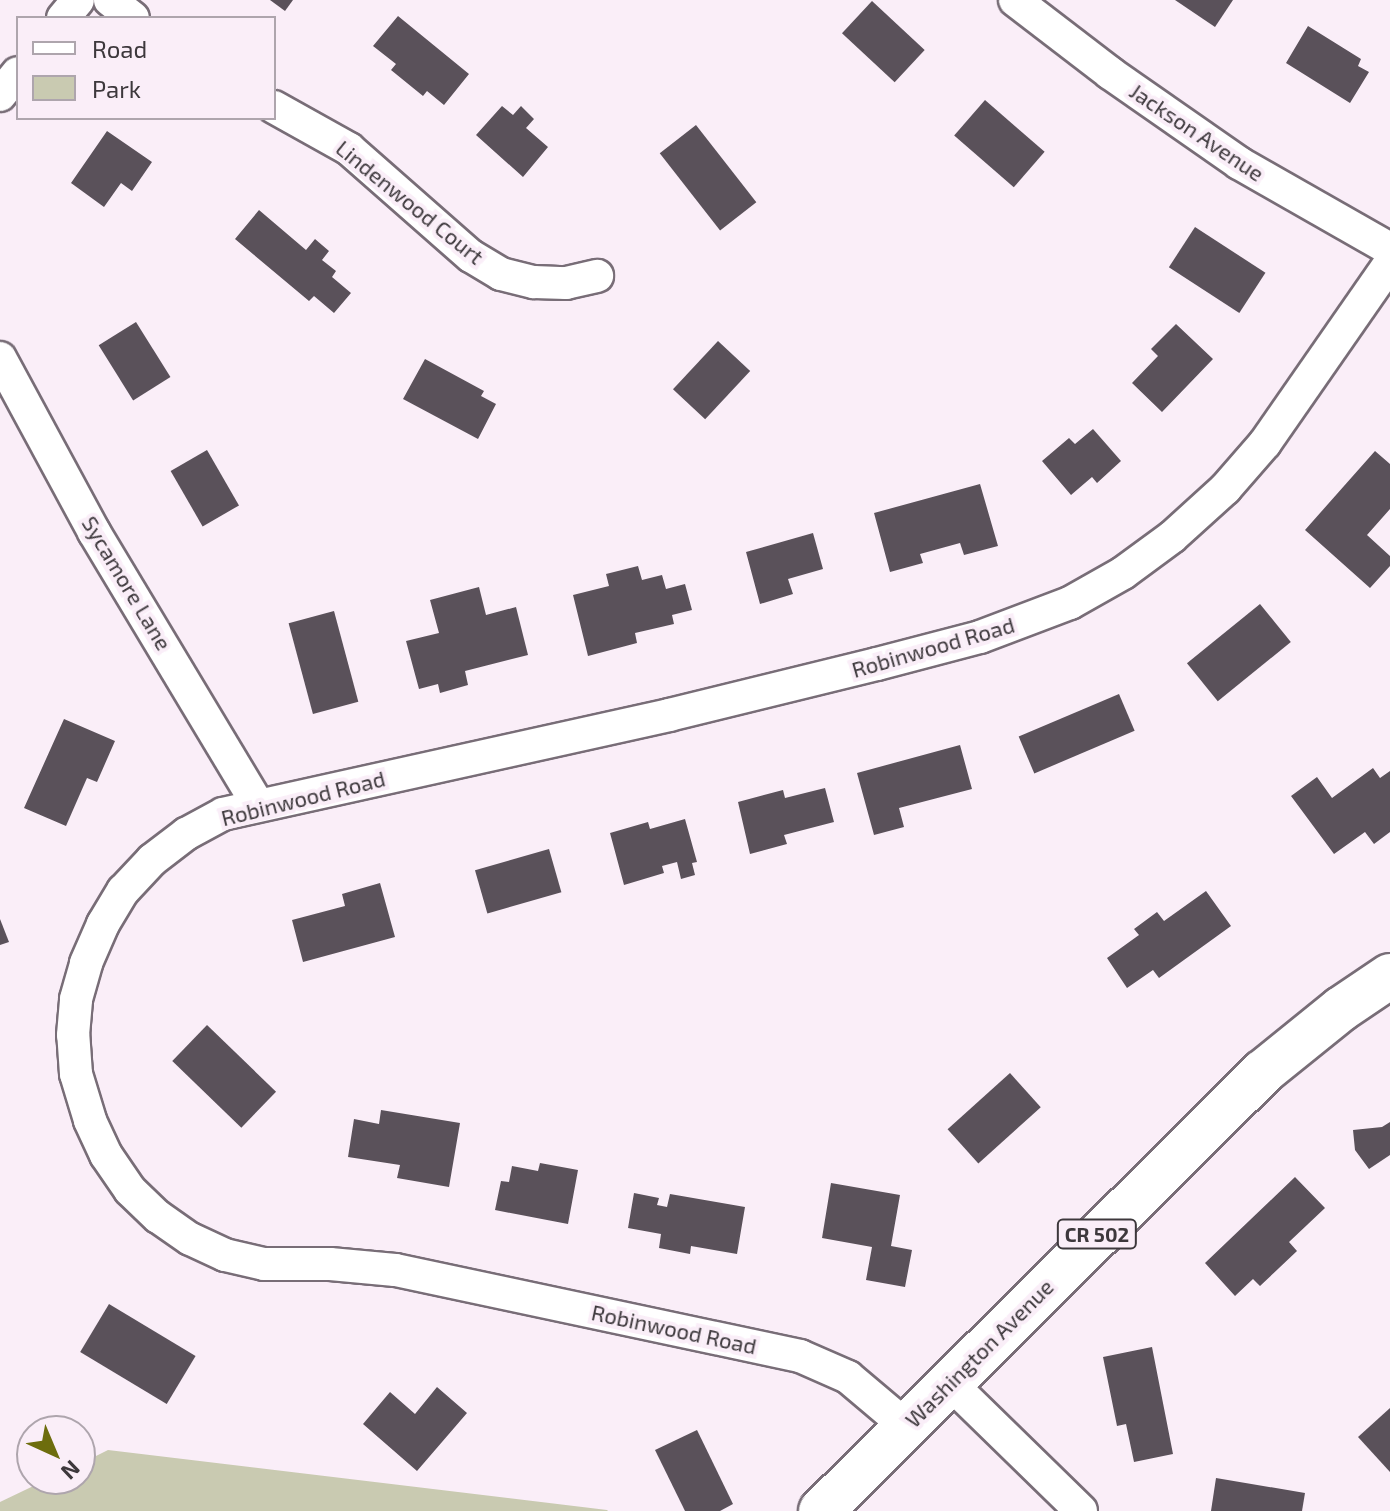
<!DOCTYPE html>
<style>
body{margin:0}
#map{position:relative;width:1390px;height:1511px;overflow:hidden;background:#faeef8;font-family:"Exo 2",sans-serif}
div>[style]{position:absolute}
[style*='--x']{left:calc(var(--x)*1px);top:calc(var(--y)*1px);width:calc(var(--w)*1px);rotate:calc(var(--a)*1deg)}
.green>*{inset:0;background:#c9cab1}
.building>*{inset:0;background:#5a515a;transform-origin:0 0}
.roads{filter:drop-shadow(2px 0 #786d77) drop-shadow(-2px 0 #786d77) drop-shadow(0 2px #786d77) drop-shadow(0 -2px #786d77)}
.minor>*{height:32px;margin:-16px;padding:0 16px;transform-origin:16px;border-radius:16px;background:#fff}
.primary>*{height:44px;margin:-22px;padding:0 22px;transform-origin:22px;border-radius:22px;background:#fff}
span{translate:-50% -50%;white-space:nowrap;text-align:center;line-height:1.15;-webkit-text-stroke:8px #faeef8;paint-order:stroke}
.shield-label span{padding:2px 6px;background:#faeef8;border:2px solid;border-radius:6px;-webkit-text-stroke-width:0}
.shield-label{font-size:20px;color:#3d383c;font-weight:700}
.street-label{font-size:22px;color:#3d383c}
.legend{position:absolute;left:16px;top:16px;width:260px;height:104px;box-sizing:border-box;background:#faeef8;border:2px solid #aea5ad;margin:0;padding:10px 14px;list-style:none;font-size:24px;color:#3d383c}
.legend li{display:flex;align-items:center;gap:16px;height:40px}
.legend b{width:40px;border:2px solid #aea5ad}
.north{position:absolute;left:16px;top:1415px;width:80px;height:80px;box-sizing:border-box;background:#faeef8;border:2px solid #aea5ad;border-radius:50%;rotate:136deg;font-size:22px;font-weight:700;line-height:32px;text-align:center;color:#3d383c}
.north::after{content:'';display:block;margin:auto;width:28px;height:36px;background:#6d6d0d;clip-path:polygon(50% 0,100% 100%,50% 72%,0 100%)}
</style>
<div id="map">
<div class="green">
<i style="clip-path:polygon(108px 1450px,607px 1510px,608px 1511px,0 1511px,0 1502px,48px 1479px,80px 1479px,80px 1464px)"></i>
</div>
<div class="building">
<i style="clip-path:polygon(270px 0,293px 0,285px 11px)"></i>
<i style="clip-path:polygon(1175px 0,1233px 0,1215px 27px)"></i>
<i style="left:872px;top:1px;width:72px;height:44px;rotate:43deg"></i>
<i style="clip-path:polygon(398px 16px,469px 74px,444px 105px,427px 91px,423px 96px,391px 70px,396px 64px,373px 46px)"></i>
<i style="clip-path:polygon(1308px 26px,1361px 59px,1358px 66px,1369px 72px,1350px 103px,1286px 63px)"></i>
<i style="left:985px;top:100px;width:79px;height:47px;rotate:41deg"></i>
<i style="clip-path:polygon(502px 106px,513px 115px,521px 106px,534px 119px,526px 128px,548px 147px,523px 177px,476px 135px)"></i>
<i style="left:696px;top:125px;width:98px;height:46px;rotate:52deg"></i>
<i style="clip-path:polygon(107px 131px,152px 162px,132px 191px,121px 183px,104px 207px,71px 183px)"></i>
<i style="clip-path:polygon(259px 210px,306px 250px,315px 239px,329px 251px,322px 260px,336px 271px,332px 277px,351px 293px,334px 313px,314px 296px,309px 301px,235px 239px)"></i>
<i style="left:1195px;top:227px;width:84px;height:48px;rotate:33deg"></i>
<i style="left:136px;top:322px;width:65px;height:44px;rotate:58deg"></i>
<i style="clip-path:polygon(1176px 324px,1213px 359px,1162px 412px,1132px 383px,1158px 356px,1151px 349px)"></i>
<i style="left:718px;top:341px;width:44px;height:66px;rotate:43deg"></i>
<i style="clip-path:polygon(425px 359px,484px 391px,481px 396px,496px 404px,478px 439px,403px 399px)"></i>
<i style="clip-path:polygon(1093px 429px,1121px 461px,1097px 483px,1092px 477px,1071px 495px,1042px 461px,1069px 438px,1075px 444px)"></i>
<i style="left:207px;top:450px;width:64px;height:42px;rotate:60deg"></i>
<i style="clip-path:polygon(1375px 451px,1390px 464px,1390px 509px,1367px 535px,1390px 556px,1390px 566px,1370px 588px,1305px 530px)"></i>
<i style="clip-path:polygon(980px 484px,998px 546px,964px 555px,960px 543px,920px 554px,923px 563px,890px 572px,874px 513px)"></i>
<i style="clip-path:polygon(813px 533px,823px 569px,788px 579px,793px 594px,760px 604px,746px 552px)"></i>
<i style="clip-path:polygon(638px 566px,642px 580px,662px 575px,666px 589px,685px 584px,692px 610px,672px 615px,674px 624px,635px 633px,637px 643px,588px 656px,573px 595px,609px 586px,606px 574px)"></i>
<i style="clip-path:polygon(479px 587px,486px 615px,516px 607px,528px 655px,465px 671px,468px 685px,440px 693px,438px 684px,419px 689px,406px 641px,439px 633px,430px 600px)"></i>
<i style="left:1260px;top:604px;width:49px;height:94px;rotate:51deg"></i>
<i style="left:334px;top:611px;width:94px;height:47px;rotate:75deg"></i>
<i style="left:1119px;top:694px;width:40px;height:109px;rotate:67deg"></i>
<i style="clip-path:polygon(64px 719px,115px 741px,97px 782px,87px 778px,66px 826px,24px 808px)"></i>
<i style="clip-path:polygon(960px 745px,972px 789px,899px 808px,904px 827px,874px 835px,857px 773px)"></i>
<i style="clip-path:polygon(1373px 768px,1380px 778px,1390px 771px,1390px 832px,1374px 844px,1365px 832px,1334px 854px,1291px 796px,1317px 777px,1332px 798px)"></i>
<i style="clip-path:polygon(825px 788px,834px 822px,784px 835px,787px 844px,750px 854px,738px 802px,783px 790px,785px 798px)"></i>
<i style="clip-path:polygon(685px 819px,697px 862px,692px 863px,695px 875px,681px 879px,677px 862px,662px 866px,664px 873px,624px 885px,610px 833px,648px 822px,650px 829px)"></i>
<i style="left:549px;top:849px;width:45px;height:77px;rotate:74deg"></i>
<i style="clip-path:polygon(380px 883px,395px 937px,303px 962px,292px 920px,345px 906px,342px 894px)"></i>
<i style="clip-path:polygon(1206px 891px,1231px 926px,1159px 978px,1153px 970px,1127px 988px,1107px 958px,1139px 935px,1134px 929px,1157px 912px,1164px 921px)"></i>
<i style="clip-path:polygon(0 919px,9px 942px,0 945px)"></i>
<i style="left:207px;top:1025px;width:96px;height:50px;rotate:44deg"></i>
<i style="left:1010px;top:1073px;width:46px;height:84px;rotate:48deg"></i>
<i style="clip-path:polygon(381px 1110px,460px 1123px,449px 1187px,397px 1178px,400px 1165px,348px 1157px,354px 1119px,379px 1124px)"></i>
<i style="clip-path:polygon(1390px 1122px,1390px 1155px,1369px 1169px,1355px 1150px,1353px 1130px,1382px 1127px)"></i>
<i style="clip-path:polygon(540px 1163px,578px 1170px,568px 1224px,495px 1210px,501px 1181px,509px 1182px,512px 1166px,538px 1171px)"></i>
<i style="clip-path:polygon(1295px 1177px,1325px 1208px,1289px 1242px,1297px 1251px,1260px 1286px,1253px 1279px,1235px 1296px,1205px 1263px)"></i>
<i style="clip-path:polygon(831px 1183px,900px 1195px,891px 1246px,912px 1250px,905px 1287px,866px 1280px,872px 1247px,822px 1238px)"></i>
<i style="clip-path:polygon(634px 1193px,659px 1198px,657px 1205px,667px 1207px,670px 1194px,745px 1207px,737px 1254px,691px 1246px,690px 1254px,659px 1248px,661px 1234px,628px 1228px)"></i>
<i style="left:109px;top:1304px;width:101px;height:56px;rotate:31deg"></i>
<i style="clip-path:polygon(1152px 1347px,1173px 1454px,1134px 1462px,1126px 1424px,1117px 1426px,1103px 1357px)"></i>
<i style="clip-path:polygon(437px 1387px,467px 1413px,417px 1471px,363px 1424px,390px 1392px,415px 1414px)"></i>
<i style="clip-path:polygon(1390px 1408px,1390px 1472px,1358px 1437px)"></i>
<i style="clip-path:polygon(697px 1430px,733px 1504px,720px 1511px,685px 1511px,655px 1450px)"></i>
<i style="clip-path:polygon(1216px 1478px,1305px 1493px,1302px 1511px,1211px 1511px)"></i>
</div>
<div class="roads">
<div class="minor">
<i style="--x:110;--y:0;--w:29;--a:38"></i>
<i style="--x:1015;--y:0;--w:120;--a:37.5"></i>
<i style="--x:1110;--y:73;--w:157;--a:34.9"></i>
<i style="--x:1239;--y:163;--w:174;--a:29.7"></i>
<i style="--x:63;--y:18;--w:23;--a:-50"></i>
<i style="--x:0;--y:95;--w:28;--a:-51"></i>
<i style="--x:274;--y:107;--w:86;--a:29.2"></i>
<i style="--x:349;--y:149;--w:162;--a:41.3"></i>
<i style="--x:471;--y:256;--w:35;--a:31"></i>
<i style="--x:501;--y:274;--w:34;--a:14"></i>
<i style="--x:534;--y:282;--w:32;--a:2"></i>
<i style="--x:566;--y:283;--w:32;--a:-13"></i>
<i style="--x:0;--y:358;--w:198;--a:61.6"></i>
<i style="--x:94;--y:532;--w:318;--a:59"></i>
<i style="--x:950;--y:1383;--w:183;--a:44.3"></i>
<i style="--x:906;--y:1426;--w:76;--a:-139.8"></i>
<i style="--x:848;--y:1377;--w:52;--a:-156.4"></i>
<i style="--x:800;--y:1356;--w:414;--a:-168"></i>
<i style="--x:395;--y:1270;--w:65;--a:-174.7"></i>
<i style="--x:330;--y:1264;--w:66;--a:180"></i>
<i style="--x:264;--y:1264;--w:40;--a:-167"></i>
<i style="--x:225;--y:1255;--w:38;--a:-155"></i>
<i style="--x:190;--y:1239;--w:39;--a:-145"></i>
<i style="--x:158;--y:1217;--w:39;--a:-136"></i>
<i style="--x:130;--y:1190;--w:42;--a:-124.4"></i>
<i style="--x:106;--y:1155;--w:38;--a:-115"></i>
<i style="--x:90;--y:1120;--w:48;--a:-106.9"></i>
<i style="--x:76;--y:1074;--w:39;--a:-94"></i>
<i style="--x:73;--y:1035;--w:36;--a:-85"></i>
<i style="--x:76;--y:999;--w:37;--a:-74"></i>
<i style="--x:86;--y:963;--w:43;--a:-66.4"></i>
<i style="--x:103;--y:924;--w:39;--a:-59"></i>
<i style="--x:123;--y:891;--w:42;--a:-46.9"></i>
<i style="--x:152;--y:860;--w:43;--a:-37.4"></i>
<i style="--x:186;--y:834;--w:42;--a:-28.4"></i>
<i style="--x:223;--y:814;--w:457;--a:-12.5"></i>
<i style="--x:669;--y:715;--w:214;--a:-13.8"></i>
<i style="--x:877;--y:664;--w:106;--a:-14.7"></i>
<i style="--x:980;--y:637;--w:96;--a:-20.7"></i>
<i style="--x:1070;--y:603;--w:61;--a:-29.5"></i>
<i style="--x:1123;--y:573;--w:61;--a:-36.3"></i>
<i style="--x:1172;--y:537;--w:72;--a:-42.2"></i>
<i style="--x:1225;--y:489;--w:61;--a:-49"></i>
<i style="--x:1265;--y:443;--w:219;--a:-55.2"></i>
</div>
<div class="primary">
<i style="--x:821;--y:1511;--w:623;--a:-44.8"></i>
<i style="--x:1263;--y:1072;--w:100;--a:-38.9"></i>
<i style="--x:1341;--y:1009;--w:59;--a:-34"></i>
</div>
</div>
<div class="shield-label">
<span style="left:1097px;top:1234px">CR 502</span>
</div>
<div class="street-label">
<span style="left:1197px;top:132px;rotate:34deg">Jackson Avenue</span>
<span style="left:410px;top:202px;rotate:39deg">Lindenwood Court</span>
<span style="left:127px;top:583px;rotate:59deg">Sycamore Lane</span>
<span style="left:933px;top:647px;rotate:-16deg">Robinwood Road</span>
<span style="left:303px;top:798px;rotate:-14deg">Robinwood Road</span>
<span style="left:674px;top:1329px;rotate:12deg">Robinwood Road</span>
<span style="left:979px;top:1353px;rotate:-45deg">Washington Avenue</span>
</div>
<ul class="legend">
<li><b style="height:10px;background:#fff"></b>Road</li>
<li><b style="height:22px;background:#c9cab1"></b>Park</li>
</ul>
<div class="north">N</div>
</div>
